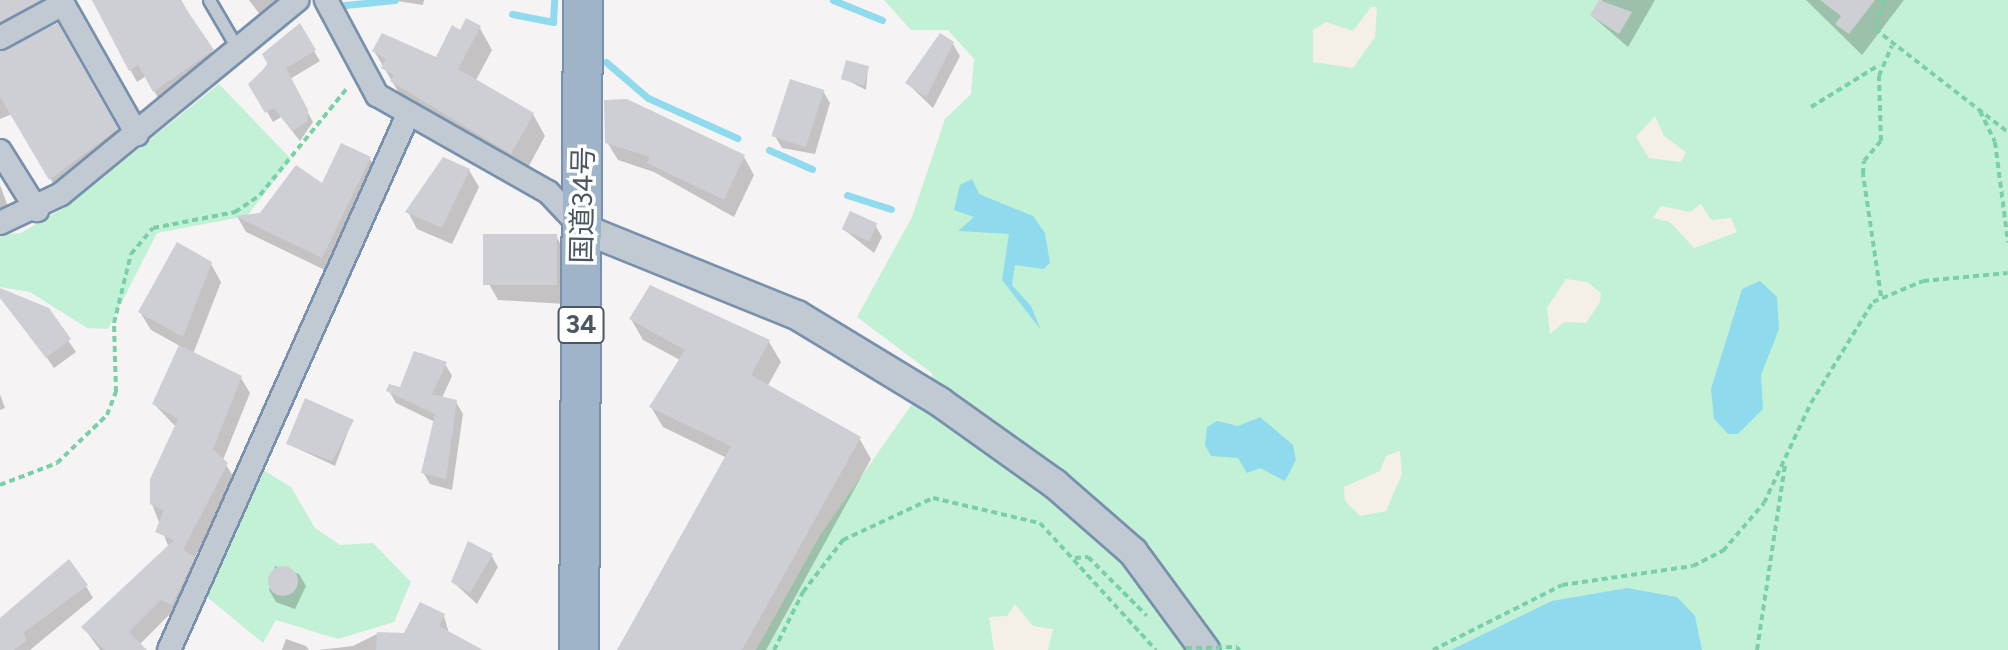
<!DOCTYPE html>
<meta charset="utf-8">
<style>
body{margin:0}
#map{position:relative;width:2008px;height:650px;overflow:hidden;background:#f5f3f3;font-family:Figtree,"Noto Sans JP",sans-serif}
div>[style]{position:absolute}
[style*='--x']{left:calc(var(--x)*1px);top:calc(var(--y)*1px);width:calc(var(--w)*1px);rotate:calc(var(--a)*1deg)}
.green>*{inset:0;background:#c3f1d5}
.sand>*{inset:0;background:#f5f0e5}
.water>*{inset:0;background:#90daee}
.shadow>*{inset:0;background:#0003}
.stream>*{height:7px;margin:-3.5px;padding:0 3.5px;transform-origin:3.5px;border-radius:3.5px;background:#90daee}
.building>*{inset:0;background:#cdcfd5;transform-origin:0 0}
.round{border-radius:50%}
.path>*{height:4px;margin-top:-2px;transform-origin:0;background:repeating-linear-gradient(90deg,#7ad0a6 0 6px,transparent 0 10px)}
.roads{filter:drop-shadow(2px 0 #7690ad) drop-shadow(-2px 0 #7690ad) drop-shadow(0 2px #7690ad) drop-shadow(0 -2px #7690ad)}
.service>*{height:11px;margin:-5.5px;padding:0 5.5px;transform-origin:5.5px;border-radius:5.5px;background:#c1cad2}
.minor>*{height:22px;margin:-11px;padding:0 11px;transform-origin:11px;border-radius:11px;background:#c1cad2}
.tertiary>*{height:28px;margin:-14px;padding:0 14px;transform-origin:14px;border-radius:14px;background:#c1cad2}
.trunk>*{height:38px;margin:-19px;padding:0 19px;transform-origin:19px;border-radius:19px;background:#9fb4c9}
.path-bridge>*{height:4px;margin-top:-2px;transform-origin:0;background:repeating-linear-gradient(90deg,#7ad0a6 0 6px,transparent 0 10px)}
span{translate:-50% -50%;white-space:nowrap;text-align:center;line-height:1.15;-webkit-text-stroke:7px #fff;paint-order:stroke}
.shield-label span{padding:2px 6px;background:#fff;border:2px solid;border-radius:6px;-webkit-text-stroke-width:0}
.shield-label{font-size:26px;color:#4a5661;font-weight:700}
.street-label{font-size:28px;color:#4a5661}
</style>
<div id="map">
<div class="green">
<i style="clip-path:polygon(884px 0,2008px 0,2008px 650px,756px 650px,821px 534px,933px 374px,857px 317px,912px 217px,945px 119px,971px 94px,974px 59px,948px 30px,911px 30px)"></i>
<i style="clip-path:polygon(219px 84px,291px 159px,247px 216px,157px 233px,108px 329px,87px 328px,30px 292px,0 287px,0 235px,21px 233px,67px 206px)"></i>
<i style="clip-path:polygon(255px 465px,291px 487px,315px 528px,340px 545px,373px 543px,411px 582px,394px 622px,338px 639px,276px 620px,263px 643px,201px 592px)"></i>
</div>
<div class="sand">
<i style="clip-path:polygon(1371px 7px,1377px 7px,1375px 37px,1353px 68px,1313px 62px,1313px 30px,1326px 22px,1353px 31px)"></i>
<i style="clip-path:polygon(1655px 116px,1664px 136px,1686px 152px,1681px 162px,1649px 158px,1636px 137px)"></i>
<i style="clip-path:polygon(1701px 204px,1711px 220px,1731px 218px,1737px 232px,1694px 248px,1670px 222px,1653px 218px,1661px 206px,1690px 212px)"></i>
<i style="clip-path:polygon(1566px 279px,1587px 282px,1601px 293px,1600px 302px,1586px 323px,1564px 322px,1550px 334px,1547px 308px)"></i>
<i style="clip-path:polygon(1400px 451px,1402px 474px,1386px 511px,1360px 516px,1345px 501px,1344px 487px,1380px 471px,1386px 456px)"></i>
<i style="clip-path:polygon(1015px 604px,1033px 626px,1053px 629px,1048px 650px,994px 650px,989px 617px,1007px 616px)"></i>
</div>
<div class="water">
<i style="clip-path:polygon(972px 179px,979px 194px,1033px 216px,1045px 233px,1050px 263px,1044px 269px,1015px 265px,1012px 285px,1031px 306px,1041px 330px,1002px 280px,1009px 234px,958px 231px,974px 217px,954px 210px,960px 185px)"></i>
<i style="clip-path:polygon(1760px 281px,1777px 297px,1779px 329px,1761px 375px,1763px 409px,1738px 434px,1728px 434px,1714px 419px,1711px 389px,1742px 289px)"></i>
<i style="clip-path:polygon(1260px 417px,1293px 445px,1296px 460px,1285px 481px,1260px 468px,1247px 473px,1238px 458px,1211px 456px,1205px 445px,1207px 427px,1217px 421px,1238px 426px)"></i>
<i style="clip-path:polygon(1627px 588px,1677px 597px,1695px 616px,1702px 650px,1451px 650px,1552px 601px)"></i>
</div>
<div class="shadow">
<i style="clip-path:polygon(0 0,68px 0,9px 33px,0 24px)"></i>
<i style="clip-path:polygon(92px 0,181px 0,219px 64px,161px 103px,146px 76px,137px 82px)"></i>
<i style="clip-path:polygon(249px 0,293px 0,264px 20px)"></i>
<i style="clip-path:polygon(390px 0,424px 0,423px 5px)"></i>
<i style="clip-path:polygon(1602px 0,1655px 0,1628px 47px,1592px 16px)"></i>
<i style="clip-path:polygon(1806px 0,1904px 0,1862px 55px)"></i>
<i style="clip-path:polygon(57px 25px,123px 141px,57px 190px,12px 114px,0 119px,0 50px)"></i>
<i style="clip-path:polygon(299px 26px,320px 61px,290px 79px,313px 122px,300px 141px,281px 117px,273px 122px,251px 84px)"></i>
<i style="clip-path:polygon(480px 28px,492px 50px,475px 82px,533px 114px,545px 136px,524px 175px,405px 103px,374px 51px,436px 59px,461px 32px)"></i>
<i style="clip-path:polygon(953px 44px,960px 56px,933px 108px,907px 83px)"></i>
<i style="clip-path:polygon(868px 68px,866px 90px,843px 78px)"></i>
<i style="clip-path:polygon(823px 91px,830px 103px,815px 154px,782px 148px,775px 136px)"></i>
<i style="clip-path:polygon(607px 142px,744px 157px,754px 175px,734px 217px,654px 172px,618px 160px)"></i>
<i style="clip-path:polygon(370px 159px,379px 175px,331px 273px,246px 232px,238px 218px,262px 215px)"></i>
<i style="clip-path:polygon(469px 170px,479px 187px,452px 244px,417px 229px,408px 212px)"></i>
<i style="clip-path:polygon(0 185px,9px 209px,0 212px)"></i>
<i style="clip-path:polygon(875px 225px,882px 237px,874px 253px,843px 229px)"></i>
<i style="clip-path:polygon(556px 236px,565px 252px,565px 304px,498px 300px,489px 284px)"></i>
<i style="clip-path:polygon(211px 264px,221px 282px,193px 354px,241px 378px,250px 393px,223px 460px,235px 479px,194px 559px,203px 573px,181px 619px,170px 614px,139px 645px,145px 650px,100px 650px,84px 628px,169px 548px,152px 504px,176px 427px,154px 404px,180px 346px,151px 330px,140px 312px)"></i>
<i style="clip-path:polygon(0 290px,47px 310px,76px 352px,54px 368px)"></i>
<i style="clip-path:polygon(631px 319px,769px 342px,781px 362px,767px 387px,859px 438px,871px 459px,766px 650px,619px 650px,727px 458px,663px 427px,651px 407px,680px 360px,643px 340px)"></i>
<i style="clip-path:polygon(421px 353px,445px 364px,452px 376px,442px 398px,456px 402px,463px 414px,452px 490px,430px 484px,423px 472px,435px 422px,396px 403px,389px 391px,401px 389px)"></i>
<i style="clip-path:polygon(0 394px,5px 408px,0 410px)"></i>
<i style="clip-path:polygon(352px 421px,335px 466px,288px 444px)"></i>
<i style="clip-path:polygon(491px 555px,498px 567px,477px 604px,453px 582px)"></i>
<i style="clip-path:polygon(275px 566px,299px 574px,306px 586px,295px 609px,276px 602px,269px 590px)"></i>
<i style="clip-path:polygon(86px 586px,93px 598px,30px 650px,8px 650px,0 640px,0 620px)"></i>
<i style="clip-path:polygon(444px 616px,450px 637px,478px 650px,319px 650px,353px 646px,377px 634px,405px 635px)"></i>
<i style="clip-path:polygon(286px 639px,306px 646px,309px 650px,282px 650px)"></i>
</div>
<div class="stream">
<i style="--x:833;--y:0;--w:53;--a:22.2"></i>
<i style="--x:345;--y:5;--w:50;--a:-5.7"></i>
<i style="--x:512;--y:14;--w:42;--a:11"></i>
<i style="--x:553;--y:22;--w:22;--a:-87"></i>
<i style="--x:606;--y:62;--w:55;--a:40.6"></i>
<i style="--x:648;--y:98;--w:98;--a:24.2"></i>
<i style="--x:769;--y:150;--w:47;--a:23.8"></i>
<i style="--x:847;--y:195;--w:46;--a:17.7"></i>
</div>
<div class="building">
<i style="clip-path:polygon(0 0,41px 0,0 22px)"></i>
<i style="clip-path:polygon(92px 0,180px 0,214px 50px,153px 92px,138px 65px,129px 71px)"></i>
<i style="clip-path:polygon(1599px 0,1632px 12px,1619px 34px,1590px 15px)"></i>
<i style="clip-path:polygon(1820px 0,1875px 0,1849px 34px,1835px 24px,1841px 16px)"></i>
<i style="clip-path:polygon(466px 18px,481px 26px,458px 69px,534px 113px,511px 154px,390px 81px,394px 75px,381px 68px,386px 59px,372px 51px,382px 33px,436px 57px,452px 25px,460px 30px)"></i>
<i style="clip-path:polygon(58px 23px,118px 129px,49px 180px,0 97px,0 52px)"></i>
<i style="clip-path:polygon(300px 23px,316px 50px,286px 68px,308px 110px,307px 122px,292px 131px,274px 108px,265px 113px,248px 84px,268px 65px,262px 54px)"></i>
<i style="clip-path:polygon(940px 33px,954px 42px,926px 97px,905px 83px)"></i>
<i style="left:846px;top:60px;width:24px;height:20px;rotate:15deg"></i>
<i style="left:790px;top:79px;width:36px;height:60px;rotate:18deg"></i>
<i style="clip-path:polygon(627px 99px,745px 155px,724px 200px,647px 163px,650px 157px,605px 143px,604px 100px)"></i>
<i style="clip-path:polygon(341px 143px,371px 157px,322px 258px,235px 216px,260px 213px,296px 165px,322px 183px)"></i>
<i style="clip-path:polygon(443px 157px,470px 169px,442px 228px,405px 212px)"></i>
<i style="left:850px;top:211px;width:30px;height:20px;rotate:24deg"></i>
<i style="left:483px;top:234px;width:74px;height:51px"></i>
<i style="clip-path:polygon(177px 242px,212px 262px,183px 337px,138px 312px)"></i>
<i style="clip-path:polygon(650px 285px,770px 340px,751px 375px,861px 437px,742px 650px,617px 650px,731px 446px,649px 407px,685px 350px,629px 319px)"></i>
<i style="clip-path:polygon(0 288px,49px 308px,71px 339px,46px 358px,0 298px)"></i>
<i style="clip-path:polygon(179px 345px,242px 376px,213px 449px,228px 463px,183px 550px,195px 557px,172px 605px,161px 600px,129px 632px,147px 650px,105px 650px,81px 627px,174px 540px,155px 532px,164px 510px,150px 504px,150px 479px,178px 419px,152px 404px)"></i>
<i style="clip-path:polygon(414px 351px,447px 362px,432px 394px,457px 400px,446px 479px,421px 473px,435px 414px,386px 391px,389px 384px,400px 387px)"></i>
<i style="clip-path:polygon(305px 398px,354px 420px,332px 461px,286px 444px)"></i>
<i style="clip-path:polygon(468px 541px,493px 554px,470px 593px,451px 582px)"></i>
<i style="clip-path:polygon(69px 559px,88px 585px,23px 633px,27px 640px,14px 650px,0 650px,0 618px)"></i>
<i class="round" style="left:268px;top:566px;width:30px;height:30px"></i>
<i style="clip-path:polygon(420px 602px,445px 614px,439px 626px,483px 650px,376px 650px,377px 632px,404px 633px)"></i>
</div>
<div class="path">
<i style="--x:1884;--y:0;--w:30;--a:107"></i>
<i style="--x:1875;--y:29;--w:168;--a:37.8"></i>
<i style="--x:1811;--y:107;--w:80;--a:-31.7"></i>
<i style="--x:1980;--y:111;--w:34;--a:64"></i>
<i style="--x:1995;--y:142;--w:101;--a:82.6"></i>
<i style="--x:1881;--y:296;--w:123;--a:-98.4"></i>
<i style="--x:1863;--y:174;--w:13;--a:-86"></i>
<i style="--x:1864;--y:161;--w:26;--a:-50"></i>
<i style="--x:1881;--y:141;--w:65;--a:-91.8"></i>
<i style="--x:1879;--y:76;--w:33;--a:-67"></i>
<i style="--x:0;--y:485;--w:61;--a:-21.1"></i>
<i style="--x:57;--y:463;--w:69;--a:-43.8"></i>
<i style="--x:107;--y:415;--w:25;--a:-69"></i>
<i style="--x:116;--y:392;--w:69;--a:-91.7"></i>
<i style="--x:114;--y:323;--w:71;--a:-76.2"></i>
<i style="--x:131;--y:254;--w:34;--a:-50"></i>
<i style="--x:153;--y:228;--w:84;--a:-11"></i>
<i style="--x:235;--y:212;--w:30;--a:-34"></i>
<i style="--x:260;--y:195;--w:139;--a:-50.8"></i>
<i style="--x:1075;--y:558;--w:13;--a:-4"></i>
<i style="--x:1088;--y:557;--w:83;--a:45"></i>
<i style="--x:1237;--y:647;--w:4;--a:56"></i>
<i style="--x:774;--y:650;--w:65;--a:-63.4"></i>
<i style="--x:803;--y:592;--w:66;--a:-52.4"></i>
<i style="--x:843;--y:540;--w:99;--a:-25"></i>
<i style="--x:933;--y:498;--w:110;--a:13.2"></i>
<i style="--x:1040;--y:523;--w:172;--a:47.6"></i>
<i style="--x:1433;--y:650;--w:144;--a:-26.7"></i>
<i style="--x:1562;--y:585;--w:132;--a:-8.3"></i>
<i style="--x:1693;--y:566;--w:34;--a:-27"></i>
<i style="--x:1723;--y:551;--w:63;--a:-49.5"></i>
<i style="--x:1764;--y:503;--w:110;--a:-64.8"></i>
<i style="--x:1811;--y:403;--w:119;--a:-58.5"></i>
<i style="--x:1873;--y:302;--w:54;--a:-22.8"></i>
<i style="--x:1923;--y:281;--w:85;--a:-5.4"></i>
<i style="--x:1757;--y:650;--w:187;--a:-81.4"></i>
</div>
<div class="roads">
<div class="service">
<i style="--x:209;--y:0;--w:53;--a:59.6"></i>
</div>
<div class="minor">
<i style="--x:326;--y:0;--w:108;--a:61.8"></i>
<i style="--x:377;--y:95;--w:197;--a:29.6"></i>
<i style="--x:548;--y:192;--w:51;--a:46.6"></i>
<i style="--x:0;--y:38;--w:72;--a:-28.4"></i>
<i style="--x:63;--y:4;--w:150;--a:60.4"></i>
<i style="--x:0;--y:151;--w:70;--a:57.9"></i>
<i style="--x:0;--y:223;--w:68;--a:-25.4"></i>
<i style="--x:61;--y:194;--w:306;--a:-39.4"></i>
<i style="--x:169;--y:650;--w:584;--a:-65.94"></i>
</div>
<div class="tertiary">
<i style="--x:584;--y:229;--w:230;--a:22"></i>
<i style="--x:797;--y:315;--w:167;--a:31.3"></i>
<i style="--x:940;--y:402;--w:141;--a:35.5"></i>
<i style="--x:1055;--y:484;--w:103;--a:41.1"></i>
<i style="--x:1133;--y:552;--w:122;--a:53.7"></i>
</div>
<div class="trunk">
<i style="--x:579;--y:650;--w:650;--a:-89.65"></i>
</div>
</div>
<div class="path-bridge">
<i style="--x:1186;--y:648;--w:51;--a:-1.1"></i>
</div>
<div class="shield-label">
<span style="left:581px;top:325px">34</span>
</div>
<div class="street-label">
<span style="left:582px;top:205px;rotate:-89deg">国道34号</span>
</div>
</div>
